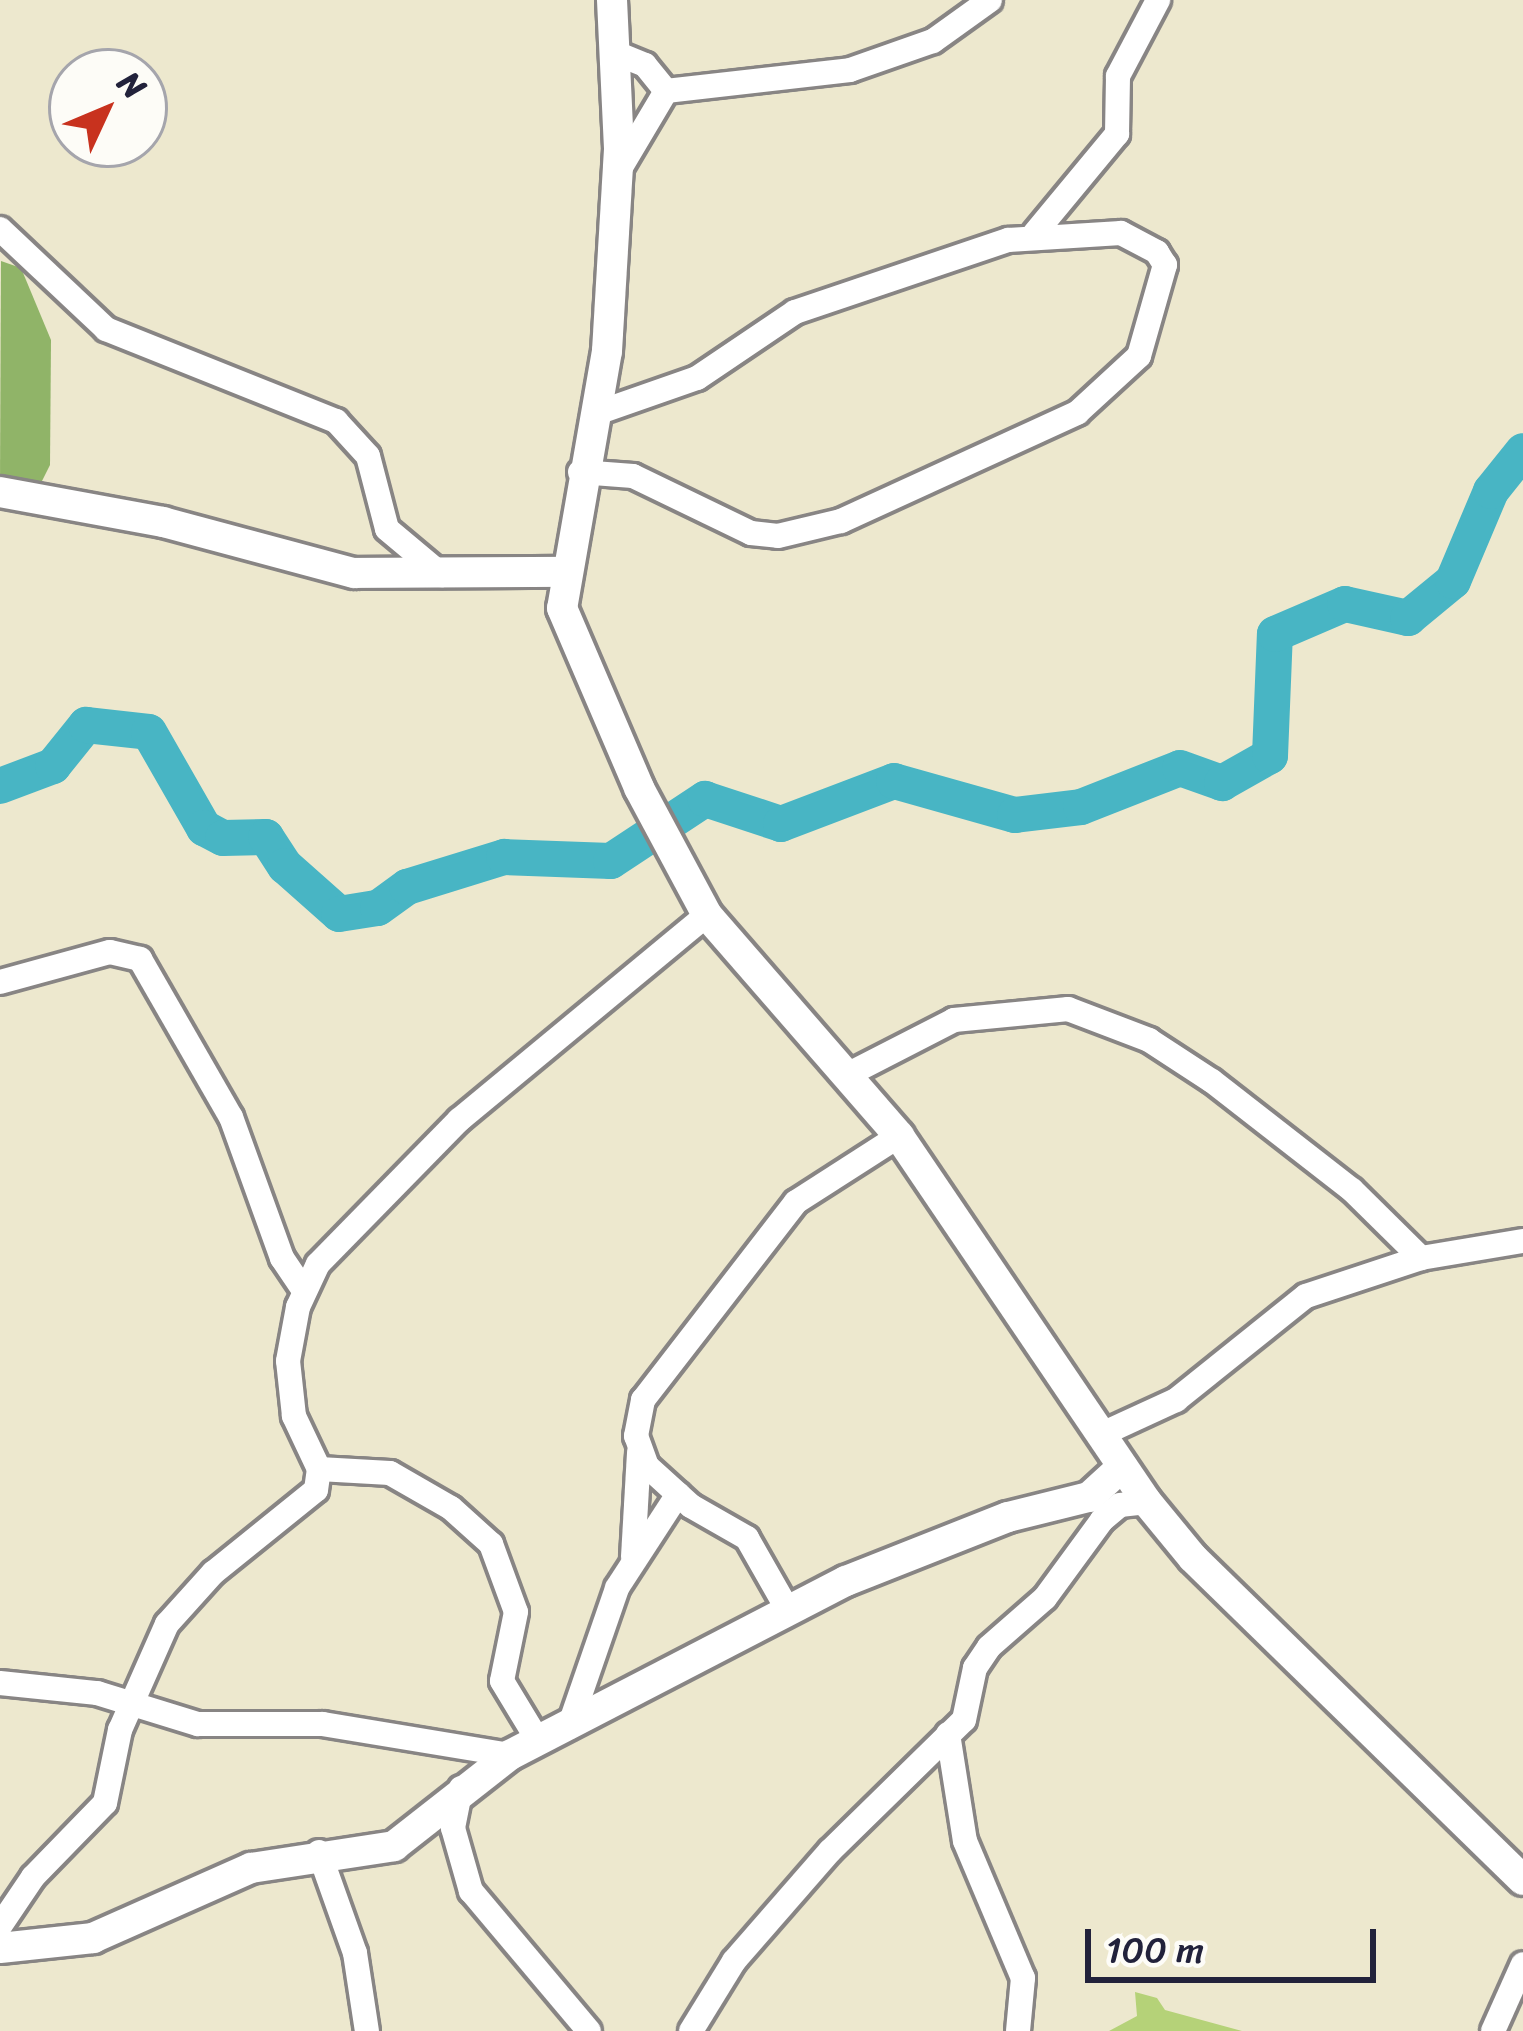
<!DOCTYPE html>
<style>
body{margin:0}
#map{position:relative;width:1523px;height:2031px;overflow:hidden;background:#ede8ce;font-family:Sriracha,sans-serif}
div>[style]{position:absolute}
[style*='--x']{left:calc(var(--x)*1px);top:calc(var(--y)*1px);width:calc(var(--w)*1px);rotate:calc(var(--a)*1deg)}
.green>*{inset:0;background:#b5d278}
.forest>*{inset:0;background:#90b468}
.river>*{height:36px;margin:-18px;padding:0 18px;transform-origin:18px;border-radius:18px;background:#48b5c4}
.roads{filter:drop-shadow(3px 0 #888584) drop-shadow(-3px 0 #888584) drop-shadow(0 3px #888584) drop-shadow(0 -3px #888584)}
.minor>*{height:24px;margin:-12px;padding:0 12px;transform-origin:12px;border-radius:12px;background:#fff}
.tertiary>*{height:30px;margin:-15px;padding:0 15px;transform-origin:15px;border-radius:15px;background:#fff}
span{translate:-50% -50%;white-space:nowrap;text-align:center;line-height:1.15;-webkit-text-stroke:10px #fdfcf7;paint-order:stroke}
.north{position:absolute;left:48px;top:48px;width:120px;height:120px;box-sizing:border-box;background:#fdfcf7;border:3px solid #a5a5ac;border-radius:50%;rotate:46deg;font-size:33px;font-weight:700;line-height:48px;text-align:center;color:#22223b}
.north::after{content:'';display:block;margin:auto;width:42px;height:54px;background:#c8321e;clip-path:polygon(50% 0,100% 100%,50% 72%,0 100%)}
.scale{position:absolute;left:1085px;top:1929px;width:291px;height:54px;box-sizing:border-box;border:6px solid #22223b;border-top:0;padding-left:15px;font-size:36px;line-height:42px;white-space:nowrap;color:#22223b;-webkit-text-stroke:9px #fdfcf7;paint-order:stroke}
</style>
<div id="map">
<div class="green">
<i style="clip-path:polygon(1135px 1992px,1157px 1998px,1165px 2010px,1242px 2031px,1109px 2031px,1137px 2016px)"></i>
</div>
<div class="forest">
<i style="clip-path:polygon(1px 261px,21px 268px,51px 340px,50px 465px,40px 485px,0 480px)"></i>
</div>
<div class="river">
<i style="--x:0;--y:786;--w:57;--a:-20.7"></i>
<i style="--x:53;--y:766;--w:53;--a:-51.2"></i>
<i style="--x:86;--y:725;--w:63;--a:6.3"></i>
<i style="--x:149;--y:732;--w:111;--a:60.2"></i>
<i style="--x:204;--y:828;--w:21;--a:28"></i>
<i style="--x:223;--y:838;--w:43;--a:-1.3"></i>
<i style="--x:266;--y:837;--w:35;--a:57"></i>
<i style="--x:285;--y:866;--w:72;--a:41.6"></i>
<i style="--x:339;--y:914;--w:39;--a:-9"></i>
<i style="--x:378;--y:908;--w:36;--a:-36"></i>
<i style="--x:407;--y:887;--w:102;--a:-17.2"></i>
<i style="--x:504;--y:857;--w:107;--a:2.1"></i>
<i style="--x:611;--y:861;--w:113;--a:-33.4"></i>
<i style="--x:705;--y:799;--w:80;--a:18.2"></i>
<i style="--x:781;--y:824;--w:121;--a:-20.8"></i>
<i style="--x:894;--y:781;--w:126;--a:15.7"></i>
<i style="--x:1015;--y:815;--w:66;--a:-6.9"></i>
<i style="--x:1081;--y:807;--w:106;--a:-21.5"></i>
<i style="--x:1180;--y:768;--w:45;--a:19.7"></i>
<i style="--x:1222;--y:783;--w:55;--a:-29.4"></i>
<i style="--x:1270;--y:756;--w:122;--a:-87.7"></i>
<i style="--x:1275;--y:634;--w:76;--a:-23.2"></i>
<i style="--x:1345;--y:604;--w:65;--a:12.5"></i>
<i style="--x:1408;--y:618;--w:58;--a:-39.4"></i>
<i style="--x:1453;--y:581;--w:98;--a:-67.1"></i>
<i style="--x:1491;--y:491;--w:51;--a:-51.3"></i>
</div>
<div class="roads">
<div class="minor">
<i style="--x:618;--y:54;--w:29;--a:22"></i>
<i style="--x:645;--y:65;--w:33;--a:51"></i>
<i style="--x:666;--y:91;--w:185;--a:-6.5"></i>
<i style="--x:850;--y:70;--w:88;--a:-19.3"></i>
<i style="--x:933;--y:41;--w:70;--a:-35.7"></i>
<i style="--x:618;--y:172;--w:94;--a:-59.3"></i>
<i style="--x:0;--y:229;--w:146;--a:43.3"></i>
<i style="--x:106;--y:329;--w:248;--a:21.8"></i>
<i style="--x:336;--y:421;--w:47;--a:47.6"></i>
<i style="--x:368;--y:456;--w:75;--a:75.4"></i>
<i style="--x:387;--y:529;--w:72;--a:39.9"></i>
<i style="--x:1035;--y:233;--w:129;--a:-50.4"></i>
<i style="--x:1117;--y:134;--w:58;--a:-89"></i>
<i style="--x:1118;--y:76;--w:86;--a:-62.2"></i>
<i style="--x:580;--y:472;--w:53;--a:4.3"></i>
<i style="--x:633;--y:476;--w:131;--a:25.8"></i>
<i style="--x:751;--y:533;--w:27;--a:6"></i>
<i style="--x:778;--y:536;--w:65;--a:-13.4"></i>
<i style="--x:841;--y:521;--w:260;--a:-24.6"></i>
<i style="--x:1077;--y:413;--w:84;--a:-42.6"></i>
<i style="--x:1139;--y:356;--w:95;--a:-74.1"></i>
<i style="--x:1165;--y:265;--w:15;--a:-122"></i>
<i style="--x:1157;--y:252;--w:41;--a:-152.2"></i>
<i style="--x:1121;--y:233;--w:113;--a:176.5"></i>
<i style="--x:1008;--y:240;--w:225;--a:161.3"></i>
<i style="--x:795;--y:312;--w:118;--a:146"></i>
<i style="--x:697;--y:378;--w:106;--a:160.7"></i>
<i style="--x:0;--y:982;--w:114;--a:-15.3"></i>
<i style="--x:110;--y:952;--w:31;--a:13"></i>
<i style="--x:140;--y:959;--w:182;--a:60.1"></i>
<i style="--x:231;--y:1117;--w:150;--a:70.1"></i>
<i style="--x:282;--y:1258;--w:37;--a:56"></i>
<i style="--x:849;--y:1074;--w:118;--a:-27.2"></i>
<i style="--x:954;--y:1020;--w:115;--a:-5.5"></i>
<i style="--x:1068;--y:1009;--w:87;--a:20.9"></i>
<i style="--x:1149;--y:1040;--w:75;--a:33.1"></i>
<i style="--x:1212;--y:1081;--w:177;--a:37.9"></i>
<i style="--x:1352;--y:1190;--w:97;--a:44.6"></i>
<i style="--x:1100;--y:1435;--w:84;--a:-24.7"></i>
<i style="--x:1176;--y:1400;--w:166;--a:-38.7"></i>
<i style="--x:1306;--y:1296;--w:121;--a:-18.3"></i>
<i style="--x:1421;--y:1258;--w:103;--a:-9.5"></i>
<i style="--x:319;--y:1469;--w:71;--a:3.2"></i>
<i style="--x:390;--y:1473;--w:70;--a:29.8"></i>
<i style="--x:451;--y:1508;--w:54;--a:42"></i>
<i style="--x:491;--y:1544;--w:72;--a:69.8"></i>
<i style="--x:516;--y:1612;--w:70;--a:101.5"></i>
<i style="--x:502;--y:1681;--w:71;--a:58.8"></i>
<i style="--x:633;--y:1557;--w:105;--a:-86.7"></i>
<i style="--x:789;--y:1612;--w:85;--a:-119.6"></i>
<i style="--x:747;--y:1538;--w:64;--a:-150.3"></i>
<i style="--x:691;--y:1506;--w:59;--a:-137.7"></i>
<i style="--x:647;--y:1466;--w:32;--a:-110"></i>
<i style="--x:636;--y:1436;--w:37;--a:-79"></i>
<i style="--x:643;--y:1400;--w:250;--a:-52.3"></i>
<i style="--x:796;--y:1202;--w:122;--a:-32.7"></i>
<i style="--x:0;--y:1683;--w:98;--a:5.9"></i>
<i style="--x:97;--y:1693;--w:106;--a:17.1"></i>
<i style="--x:198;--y:1724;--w:125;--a:0"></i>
<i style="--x:323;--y:1724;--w:190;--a:9.4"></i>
<i style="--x:569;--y:1727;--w:147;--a:-70.9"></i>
<i style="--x:617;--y:1588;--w:112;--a:-57"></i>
<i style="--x:948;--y:1734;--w:108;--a:81"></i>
<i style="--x:965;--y:1841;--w:149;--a:67.1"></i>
<i style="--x:1023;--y:1978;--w:53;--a:95.4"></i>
<i style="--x:461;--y:1788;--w:41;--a:101.3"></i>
<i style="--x:453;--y:1828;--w:66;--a:74.1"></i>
<i style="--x:471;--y:1891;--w:183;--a:49.9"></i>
<i style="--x:319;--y:1852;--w:107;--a:70.4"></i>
<i style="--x:355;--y:1953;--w:79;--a:81.3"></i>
<i style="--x:0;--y:1926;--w:59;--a:-56"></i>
<i style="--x:33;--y:1877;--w:103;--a:-45.8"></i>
<i style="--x:105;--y:1803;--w:75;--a:-78.4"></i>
<i style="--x:120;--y:1730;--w:116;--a:-66.1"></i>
<i style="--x:167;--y:1624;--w:69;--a:-48"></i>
<i style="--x:213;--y:1573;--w:132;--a:-38.9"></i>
<i style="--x:316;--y:1490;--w:21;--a:-82"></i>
<i style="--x:319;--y:1469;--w:59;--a:-115.3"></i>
<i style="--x:294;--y:1416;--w:55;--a:-96.2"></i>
<i style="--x:288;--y:1361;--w:55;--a:-79.5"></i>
<i style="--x:298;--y:1307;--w:47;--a:-65.1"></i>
<i style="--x:318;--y:1264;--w:202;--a:-45.6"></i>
<i style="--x:459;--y:1120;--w:322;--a:-39.6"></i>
<i style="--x:691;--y:2031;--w:82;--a:-58.4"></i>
<i style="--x:734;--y:1961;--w:146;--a:-48.9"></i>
<i style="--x:830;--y:1851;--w:187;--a:-44.4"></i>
<i style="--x:964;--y:1720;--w:53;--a:-78.1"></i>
<i style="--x:975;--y:1668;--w:25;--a:-56"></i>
<i style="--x:989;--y:1647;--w:74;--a:-41.2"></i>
<i style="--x:1045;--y:1598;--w:97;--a:-53.8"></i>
<i style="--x:1102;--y:1520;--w:23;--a:-40"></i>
<i style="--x:1120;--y:1505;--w:27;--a:-6"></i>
<i style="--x:1493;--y:2031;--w:73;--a:-65.9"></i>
</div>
<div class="tertiary">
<i style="--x:612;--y:0;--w:149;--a:87.3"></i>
<i style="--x:619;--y:149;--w:202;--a:93.4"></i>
<i style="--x:607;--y:351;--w:261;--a:99.9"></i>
<i style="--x:562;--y:608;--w:196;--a:66.8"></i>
<i style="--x:639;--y:788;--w:144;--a:61.8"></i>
<i style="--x:707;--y:915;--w:293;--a:49"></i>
<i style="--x:899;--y:1136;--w:442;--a:55.9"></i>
<i style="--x:1147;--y:1502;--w:72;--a:50.6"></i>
<i style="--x:1193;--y:1558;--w:461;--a:44.3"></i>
<i style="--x:0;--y:492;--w:166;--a:10.4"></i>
<i style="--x:163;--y:522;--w:198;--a:15"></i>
<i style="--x:354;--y:573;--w:210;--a:-0.3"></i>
<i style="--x:0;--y:1948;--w:94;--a:-6.1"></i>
<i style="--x:93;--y:1938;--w:173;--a:-23.9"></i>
<i style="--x:251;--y:1868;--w:145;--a:-8.7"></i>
<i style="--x:394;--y:1846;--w:147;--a:-38.1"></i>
<i style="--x:510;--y:1755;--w:378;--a:-27.4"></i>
<i style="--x:846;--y:1581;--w:174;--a:-21.6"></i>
<i style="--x:1008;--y:1517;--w:83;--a:-13.9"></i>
<i style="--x:1089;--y:1497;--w:45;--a:-42.3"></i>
</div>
</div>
<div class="north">N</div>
<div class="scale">100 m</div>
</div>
